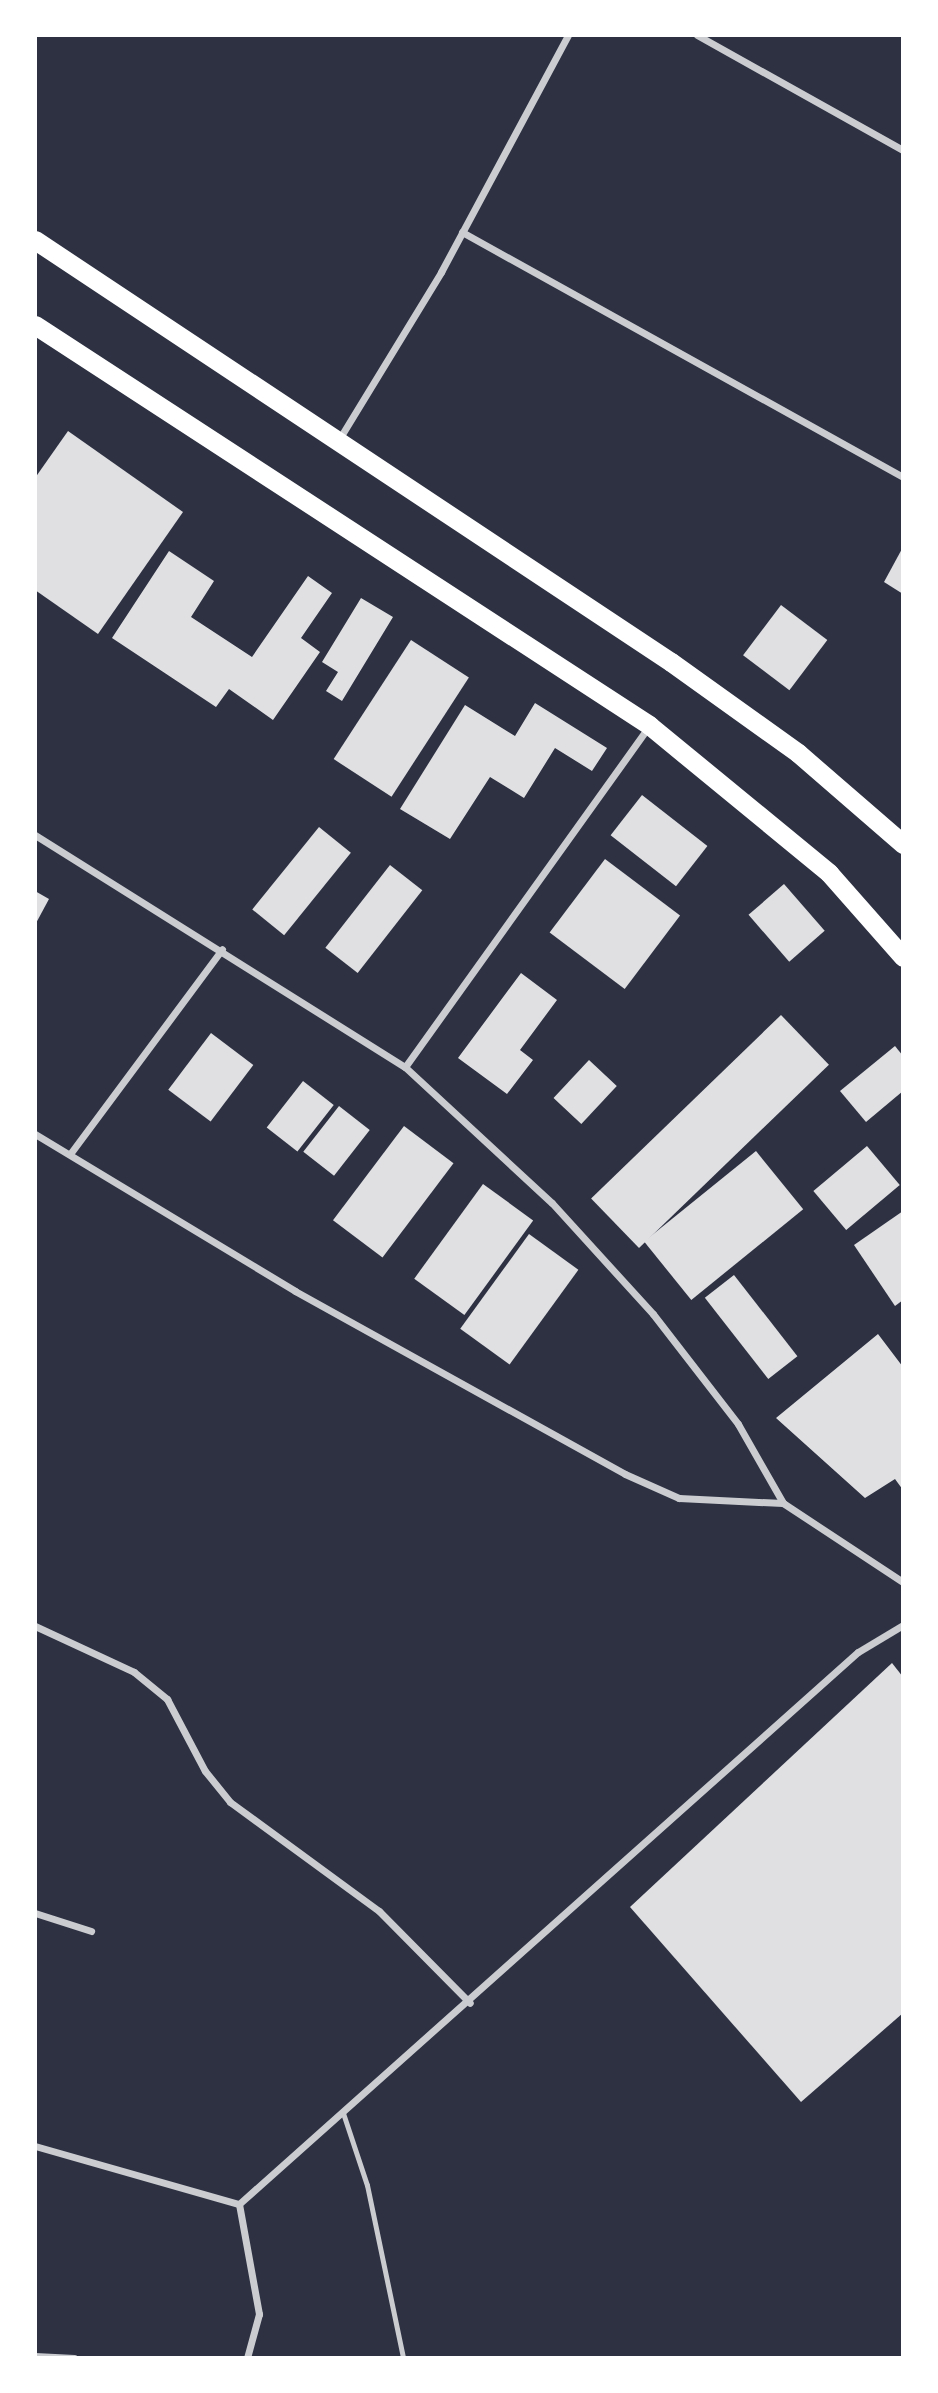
<!DOCTYPE html>
<style>
body{margin:0}
#map{position:relative;width:938px;height:2393px;overflow:hidden;background:#2d3142;font-family:Bitter,serif}
div>[style]{position:absolute}
[style*='--x']{left:calc(var(--x)*1px);top:calc(var(--y)*1px);width:calc(var(--w)*1px);rotate:calc(var(--a)*1deg)}
.building>*{inset:0;background:#e0e0e3;transform-origin:0 0}
.service>*{height:5px;margin:-2.5px;padding:0 2.5px;transform-origin:2.5px;border-radius:2.5px;background:#caccd0}
.minor>*{height:7px;margin:-3.5px;padding:0 3.5px;transform-origin:3.5px;border-radius:3.5px;background:#caccd0}
.trunk>*{height:19px;margin:-9.5px;padding:0 9.5px;transform-origin:9.5px;border-radius:9.5px;background:#fff}
span{translate:-50% -50%;white-space:nowrap;text-align:center;line-height:1.15;-webkit-text-stroke:5px #fff;paint-order:stroke}
.frame{position:absolute;inset:0;border:37px solid #fff;pointer-events:none}
</style>
<div id="map">
<div class="building">
<i style="clip-path:polygon(68px 431px,183px 512px,98px 634px,35px 590px,35px 478px)"></i>
<i style="clip-path:polygon(903px 547px,903px 594px,884px 582px)"></i>
<i style="clip-path:polygon(169px 551px,214px 581px,191px 617px,252px 657px,308px 576px,332px 593px,301px 638px,320px 652px,273px 720px,229px 689px,216px 707px,112px 638px)"></i>
<i style="clip-path:polygon(361px 598px,393px 617px,342px 701px,326px 691px,338px 672px,322px 662px)"></i>
<i style="left:781px;top:605px;width:58px;height:63px;rotate:37deg"></i>
<i style="left:411px;top:640px;width:69px;height:142px;rotate:33deg"></i>
<i style="clip-path:polygon(535px 703px,607px 748px,592px 771px,555px 748px,524px 798px,490px 777px,450px 839px,400px 809px,465px 705px,515px 736px)"></i>
<i style="left:642px;top:795px;width:83px;height:51px;rotate:38deg"></i>
<i style="left:319px;top:827px;width:41px;height:106px;rotate:39deg"></i>
<i style="left:605px;top:859px;width:94px;height:92px;rotate:37deg"></i>
<i style="left:390px;top:865px;width:41px;height:105px;rotate:38deg"></i>
<i style="left:784px;top:884px;width:62px;height:47px;rotate:49deg"></i>
<i style="clip-path:polygon(35px 891px,49px 899px,35px 925px)"></i>
<i style="clip-path:polygon(521px 973px,557px 1000px,520px 1050px,533px 1060px,507px 1094px,458px 1058px)"></i>
<i style="left:781px;top:1015px;width:69px;height:264px;rotate:46deg"></i>
<i style="left:211px;top:1033px;width:53px;height:71px;rotate:37deg"></i>
<i style="clip-path:polygon(895px 1046px,903px 1056px,903px 1091px,866px 1122px,840px 1091px)"></i>
<i style="left:589px;top:1060px;width:38px;height:52px;rotate:43deg"></i>
<i style="left:303px;top:1081px;width:39px;height:59px;rotate:38deg"></i>
<i style="left:339px;top:1106px;width:39px;height:58px;rotate:38deg"></i>
<i style="left:404px;top:1126px;width:62px;height:118px;rotate:37deg"></i>
<i style="left:867px;top:1146px;width:51px;height:70px;rotate:50deg"></i>
<i style="left:756px;top:1151px;width:75px;height:144px;rotate:51deg"></i>
<i style="left:483px;top:1184px;width:62px;height:117px;rotate:36deg"></i>
<i style="clip-path:polygon(903px 1211px,903px 1300px,895px 1306px,854px 1245px)"></i>
<i style="left:529px;top:1234px;width:61px;height:117px;rotate:36deg"></i>
<i style="left:734px;top:1275px;width:103px;height:37px;rotate:52deg"></i>
<i style="clip-path:polygon(878px 1334px,903px 1367px,903px 1490px,895px 1479px,865px 1498px,776px 1418px)"></i>
<i style="clip-path:polygon(892px 1663px,903px 1677px,903px 2013px,801px 2102px,630px 1907px)"></i>
</div>
<div class="service">
<i style="--x:343;--y:2113;--w:76;--a:71.6"></i>
<i style="--x:367;--y:2185;--w:177;--a:78.2"></i>
</div>
<div class="minor">
<i style="--x:697;--y:35;--w:236;--a:29.2"></i>
<i style="--x:462;--y:232;--w:504;--a:29.05"></i>
<i style="--x:338;--y:441;--w:198;--a:-58.6"></i>
<i style="--x:441;--y:272;--w:269;--a:-61.8"></i>
<i style="--x:35;--y:835;--w:437;--a:32.1"></i>
<i style="--x:405;--y:1067;--w:200;--a:42.8"></i>
<i style="--x:552;--y:1203;--w:150;--a:47.7"></i>
<i style="--x:653;--y:1314;--w:139;--a:52.3"></i>
<i style="--x:738;--y:1424;--w:91;--a:60.3"></i>
<i style="--x:783;--y:1503;--w:144;--a:33.4"></i>
<i style="--x:405;--y:1067;--w:419;--a:-54.4"></i>
<i style="--x:35;--y:1134;--w:304;--a:31.1"></i>
<i style="--x:295;--y:1291;--w:377;--a:29"></i>
<i style="--x:625;--y:1474;--w:59;--a:24"></i>
<i style="--x:679;--y:1498;--w:104;--a:2.8"></i>
<i style="--x:70;--y:1154;--w:255;--a:-53.4"></i>
<i style="--x:35;--y:1626;--w:109;--a:24.9"></i>
<i style="--x:134;--y:1672;--w:43;--a:39.3"></i>
<i style="--x:167;--y:1699;--w:81;--a:62.2"></i>
<i style="--x:205;--y:1771;--w:40;--a:51"></i>
<i style="--x:230;--y:1802;--w:185;--a:36.2"></i>
<i style="--x:379;--y:1911;--w:129;--a:45.3"></i>
<i style="--x:35;--y:1913;--w:59;--a:17.8"></i>
<i style="--x:35;--y:2146;--w:212;--a:15.9"></i>
<i style="--x:239;--y:2204;--w:829;--a:-41.73"></i>
<i style="--x:858;--y:1652;--w:52;--a:-31"></i>
<i style="--x:239;--y:2204;--w:112;--a:79.7"></i>
<i style="--x:259;--y:2314;--w:46;--a:105.3"></i>
<i style="--x:35;--y:2356;--w:39;--a:3"></i>
</div>
<div class="trunk">
<i style="--x:35;--y:240;--w:763;--a:33.57"></i>
<i style="--x:671;--y:662;--w:156;--a:35.6"></i>
<i style="--x:798;--y:753;--w:139;--a:40.9"></i>
<i style="--x:35;--y:325;--w:733;--a:33.08"></i>
<i style="--x:649;--y:725;--w:233;--a:39.4"></i>
<i style="--x:829;--y:873;--w:112;--a:48.6"></i>
</div>
<div class="frame"></div>
</div>
